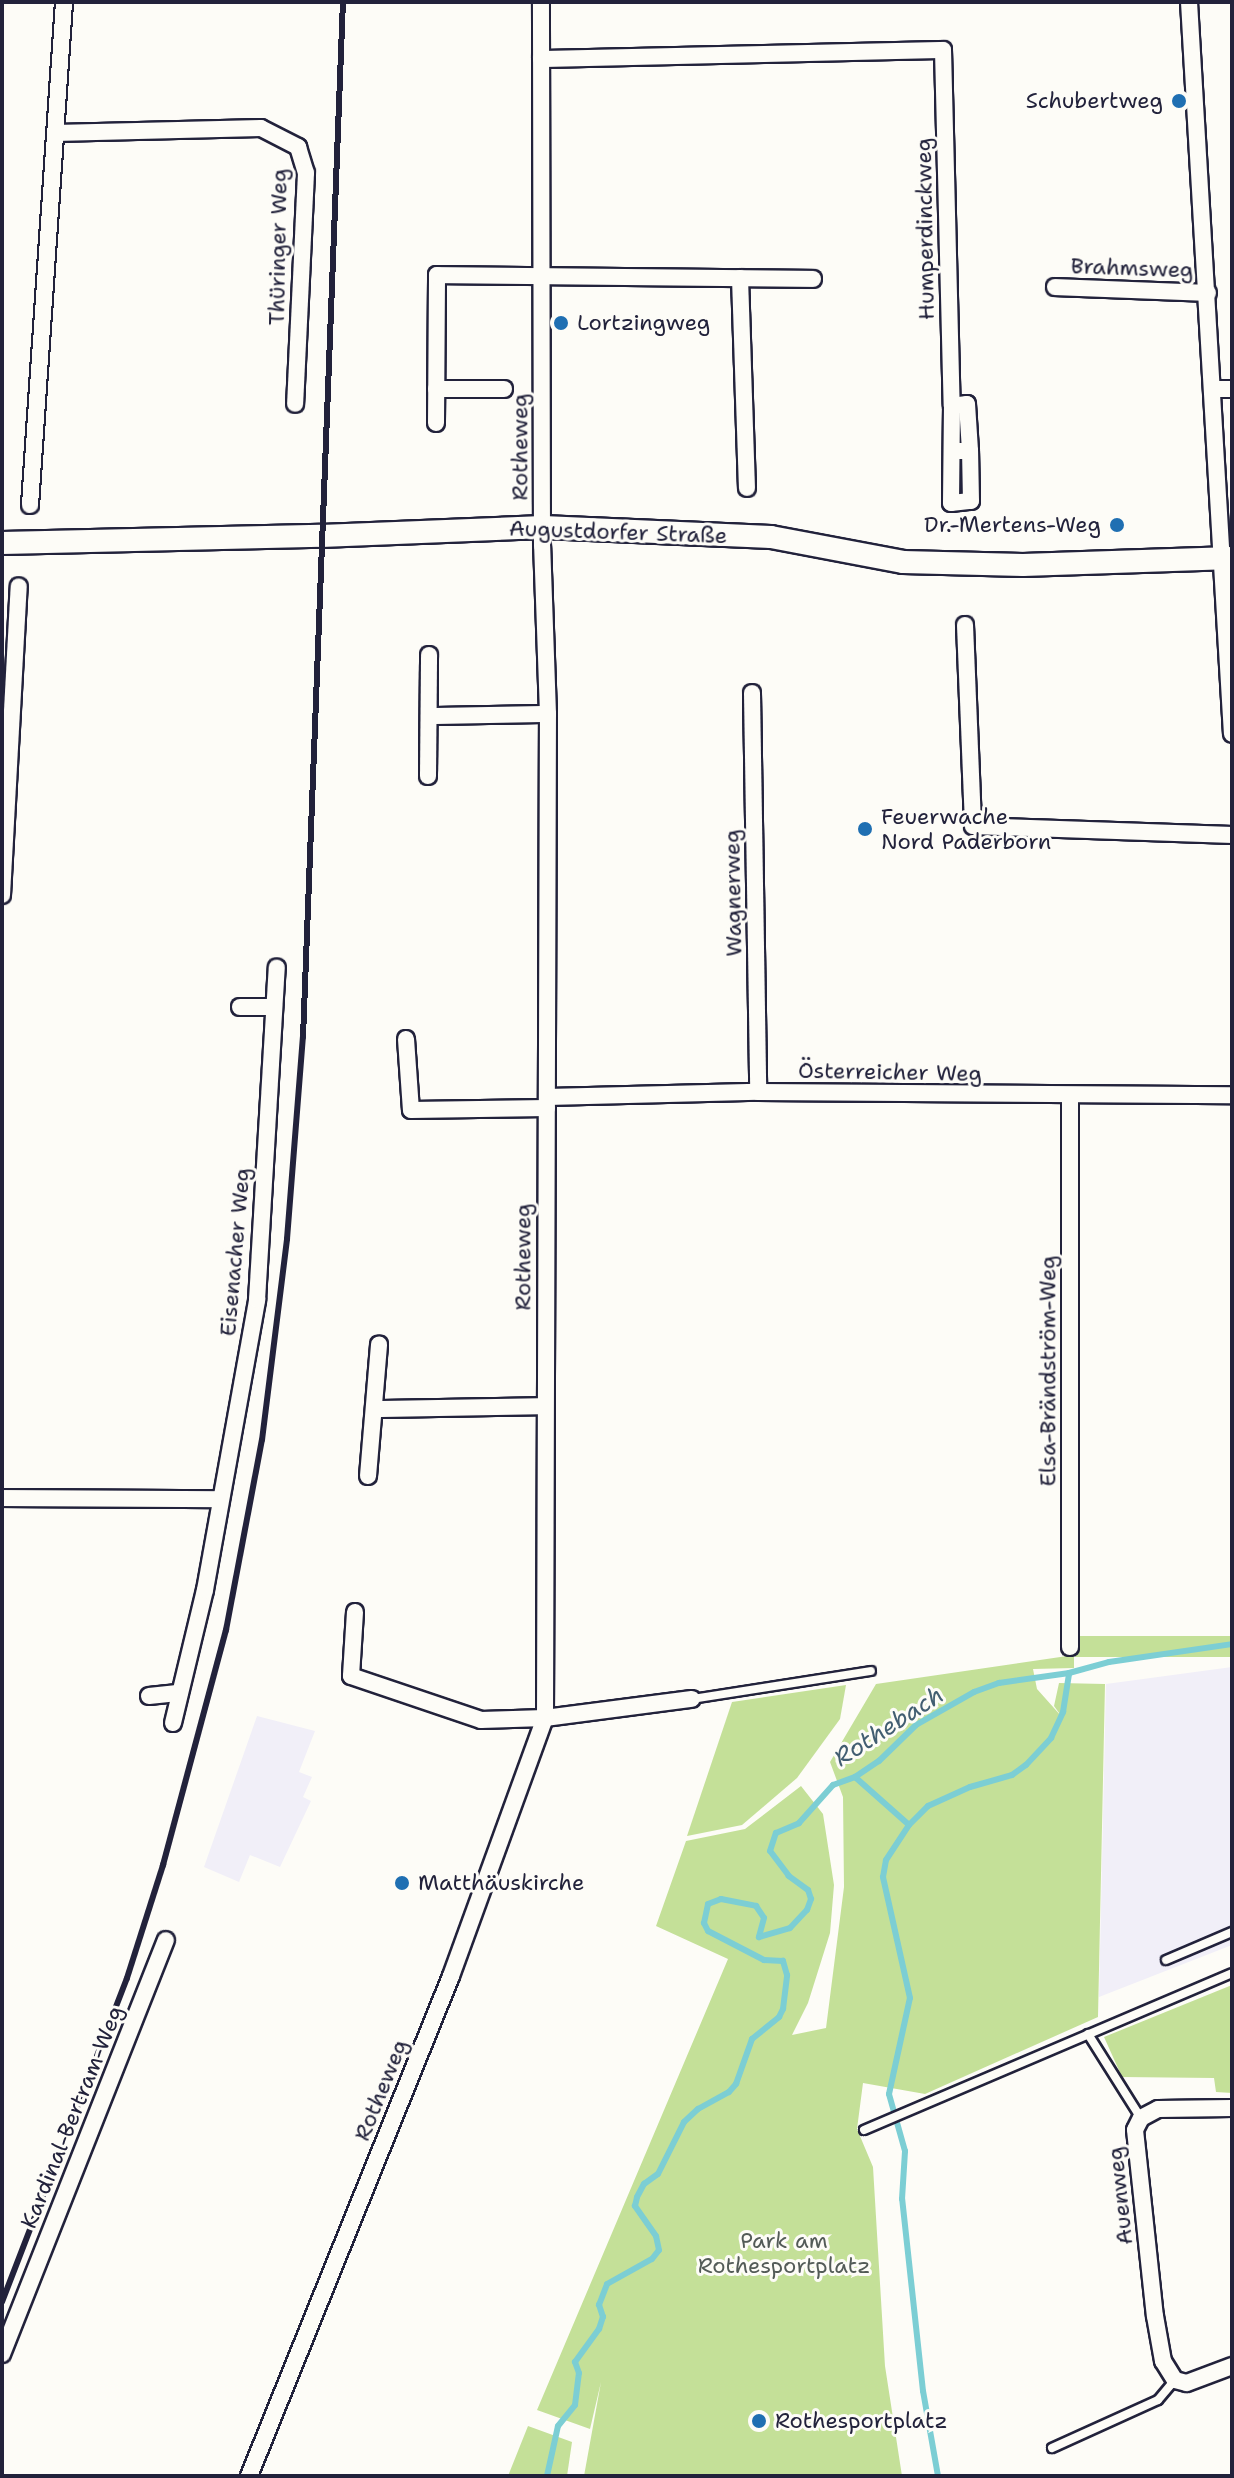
<!DOCTYPE html>
<meta charset="utf-8">
<style>
body{margin:0}
#map{position:relative;width:1234px;height:2478px;overflow:hidden;background:#fdfcf7;font-family:"Shantell Sans",sans-serif}
div>[style]{position:absolute}
[style*='--x']{left:calc(var(--x)*1px);top:calc(var(--y)*1px);width:calc(var(--w)*1px);rotate:calc(var(--a)*1deg)}
.built>*{inset:0;background:#f1eff8}
.green>*{inset:0;background:#c4e098;transform-origin:0 0}
.stream>*{height:6px;margin:-3px;padding:0 3px;transform-origin:3px;border-radius:3px;background:#7cced4}
.roads{filter:drop-shadow(2px 0 #22223b) drop-shadow(-2px 0 #22223b) drop-shadow(0 2px #22223b) drop-shadow(0 -2px #22223b)}
.service>*{height:8px;margin:-4px;padding:0 4px;transform-origin:4px;border-radius:4px;background:#fdfcf7}
.minor>*{height:16px;margin:-8px;padding:0 8px;transform-origin:8px;border-radius:8px;background:#fdfcf7}
.tertiary>*{height:22px;margin:-11px;padding:0 11px;transform-origin:11px;border-radius:11px;background:#fdfcf7}
.rail>*{height:6px;margin:-3px;padding:0 3px;transform-origin:3px;border-radius:3px;background:#22223b}
.dots>*{width:22px;height:22px;translate:-50% -50%;box-sizing:border-box;border:4px solid #fdfcf7;border-radius:50%}
span{translate:-50% -50%;white-space:nowrap;text-align:center;line-height:1.15;-webkit-text-stroke:6px #fdfcf7;paint-order:stroke}
.poi-label{font-size:22px;color:#22223b}
.right{translate:-100% -50%;text-align:right}
.left{translate:0 -50%;text-align:left}
.street-label{font-size:22px;color:#22223b}
.park-label{font-size:22px;color:#535b57}
.water-label{font-size:24px;color:#425e71;font-style:italic}
.frame{position:absolute;inset:0;border:4px solid #22223b;pointer-events:none}
</style>
<div id="map">
<div class="built">
<i style="clip-path:polygon(1232px 1667px,1232px 1945px,1099px 1997px,1106px 1684px)"></i>
<i style="clip-path:polygon(257px 1716px,315px 1731px,299px 1772px,312px 1777px,303px 1797px,311px 1801px,280px 1867px,250px 1855px,239px 1882px,204px 1867px)"></i>
</div>
<div class="green">
<i style="left:1232px;top:1636px;width:21px;height:157px;rotate:90deg"></i>
<i style="clip-path:polygon(1074px 1655px,1074px 1668px,1033px 1669px,1037px 1689px,1062px 1717px,1054px 1706px,1059px 1683px,1105px 1684px,1098px 2017px,925px 2094px,863px 2083px,857px 2129px,873px 2167px,885px 2366px,902px 2476px,584px 2476px,601px 2382px,590px 2429px,537px 2410px,728px 1959px,656px 1926px,686px 1841px,745px 1829px,801px 1786px,823px 1814px,834px 1885px,830px 1933px,808px 2003px,792px 2035px,826px 2028px,844px 1887px,843px 1797px,830px 1762px,876px 1684px)"></i>
<i style="clip-path:polygon(846px 1685px,840px 1719px,797px 1778px,742px 1825px,687px 1836px,732px 1702px)"></i>
<i style="clip-path:polygon(1232px 1985px,1232px 2093px,1216px 2092px,1214px 2078px,1122px 2077px,1104px 2037px)"></i>
<i style="clip-path:polygon(528px 2426px,572px 2442px,567px 2476px,508px 2476px)"></i>
</div>
<div class="stream">
<i style="--x:855;--y:1777;--w:72;--a:41.6"></i>
<i style="--x:547;--y:2476;--w:51;--a:-77.6"></i>
<i style="--x:558;--y:2426;--w:27;--a:-51"></i>
<i style="--x:575;--y:2405;--w:32;--a:-83"></i>
<i style="--x:579;--y:2373;--w:12;--a:-110"></i>
<i style="--x:575;--y:2362;--w:41;--a:-54"></i>
<i style="--x:599;--y:2329;--w:13;--a:-72"></i>
<i style="--x:603;--y:2317;--w:13;--a:-108"></i>
<i style="--x:599;--y:2305;--w:22;--a:-69"></i>
<i style="--x:607;--y:2284;--w:51;--a:-29.1"></i>
<i style="--x:652;--y:2259;--w:11;--a:-52"></i>
<i style="--x:659;--y:2250;--w:14;--a:-102"></i>
<i style="--x:656;--y:2236;--w:37;--a:-125"></i>
<i style="--x:635;--y:2206;--w:9;--a:-77"></i>
<i style="--x:637;--y:2197;--w:15;--a:-62"></i>
<i style="--x:644;--y:2184;--w:17;--a:-36"></i>
<i style="--x:658;--y:2174;--w:58;--a:-63.4"></i>
<i style="--x:684;--y:2122;--w:19;--a:-43"></i>
<i style="--x:698;--y:2109;--w:35;--a:-29"></i>
<i style="--x:729;--y:2092;--w:11;--a:-49"></i>
<i style="--x:736;--y:2084;--w:48;--a:-70.4"></i>
<i style="--x:752;--y:2039;--w:35;--a:-39"></i>
<i style="--x:779;--y:2017;--w:9;--a:-63"></i>
<i style="--x:783;--y:2009;--w:34;--a:-83"></i>
<i style="--x:787;--y:1975;--w:15;--a:-106"></i>
<i style="--x:783;--y:1961;--w:19;--a:-177"></i>
<i style="--x:764;--y:1960;--w:63;--a:-152.6"></i>
<i style="--x:708;--y:1931;--w:9;--a:-117"></i>
<i style="--x:704;--y:1923;--w:19;--a:-78"></i>
<i style="--x:708;--y:1904;--w:14;--a:-21"></i>
<i style="--x:721;--y:1899;--w:36;--a:11"></i>
<i style="--x:756;--y:1906;--w:14;--a:56"></i>
<i style="--x:764;--y:1918;--w:20;--a:105"></i>
<i style="--x:759;--y:1937;--w:32;--a:-16"></i>
<i style="--x:790;--y:1928;--w:25;--a:-47"></i>
<i style="--x:807;--y:1910;--w:12;--a:-70"></i>
<i style="--x:811;--y:1899;--w:9;--a:-108"></i>
<i style="--x:808;--y:1890;--w:24;--a:-144"></i>
<i style="--x:789;--y:1876;--w:31;--a:-127"></i>
<i style="--x:770;--y:1851;--w:19;--a:-72"></i>
<i style="--x:776;--y:1833;--w:25;--a:-23"></i>
<i style="--x:799;--y:1823;--w:51;--a:-48.2"></i>
<i style="--x:833;--y:1785;--w:23;--a:-20"></i>
<i style="--x:855;--y:1777;--w:29;--a:-34"></i>
<i style="--x:879;--y:1761;--w:52;--a:-44.2"></i>
<i style="--x:916;--y:1725;--w:67;--a:-29.6"></i>
<i style="--x:974;--y:1692;--w:27;--a:-20"></i>
<i style="--x:999;--y:1683;--w:71;--a:-8.1"></i>
<i style="--x:1069;--y:1673;--w:41;--a:-15.4"></i>
<i style="--x:1109;--y:1662;--w:124;--a:-8.3"></i>
<i style="--x:938;--y:2476;--w:86;--a:-100"></i>
<i style="--x:923;--y:2391;--w:193;--a:-96.2"></i>
<i style="--x:902;--y:2199;--w:48;--a:-86.4"></i>
<i style="--x:905;--y:2151;--w:59;--a:-105.7"></i>
<i style="--x:889;--y:2094;--w:98;--a:-77.7"></i>
<i style="--x:910;--y:1998;--w:124;--a:-102.6"></i>
<i style="--x:883;--y:1877;--w:17;--a:-80"></i>
<i style="--x:886;--y:1860;--w:42;--a:-56.7"></i>
<i style="--x:909;--y:1825;--w:27;--a:-45"></i>
<i style="--x:928;--y:1806;--w:46;--a:-24.3"></i>
<i style="--x:970;--y:1787;--w:44;--a:-15.9"></i>
<i style="--x:1012;--y:1775;--w:17;--a:-36"></i>
<i style="--x:1026;--y:1765;--w:37;--a:-47"></i>
<i style="--x:1051;--y:1738;--w:29;--a:-65"></i>
<i style="--x:1063;--y:1712;--w:39;--a:-81"></i>
</div>
<div class="roads">
<div class="service">
<i style="--x:692;--y:1699;--w:181;--a:-8.9"></i>
<i style="--x:1166;--y:1960;--w:72;--a:-23"></i>
<i style="--x:1088;--y:2034;--w:99;--a:57.8"></i>
<i style="--x:864;--y:2130;--w:400;--a:-23.1"></i>
<i style="--x:1052;--y:2448;--w:116;--a:-24.4"></i>
<i style="--x:1158;--y:2400;--w:26;--a:-50"></i>
</div>
<div class="minor">
<i style="--x:1189;--y:2;--w:733;--a:86.64"></i>
<i style="--x:541;--y:59;--w:402;--a:-1.3"></i>
<i style="--x:943;--y:50;--w:356;--a:88.6"></i>
<i style="--x:952;--y:406;--w:97;--a:90.6"></i>
<i style="--x:951;--y:503;--w:20;--a:-6"></i>
<i style="--x:971;--y:501;--w:50;--a:-91.1"></i>
<i style="--x:970;--y:451;--w:18;--a:180"></i>
<i style="--x:55;--y:133;--w:206;--a:-1.4"></i>
<i style="--x:261;--y:128;--w:42;--a:27.2"></i>
<i style="--x:298;--y:147;--w:27;--a:73"></i>
<i style="--x:306;--y:173;--w:231;--a:92.7"></i>
<i style="--x:740;--y:278;--w:210;--a:88.1"></i>
<i style="--x:1055;--y:287;--w:153;--a:2.2"></i>
<i style="--x:436;--y:389;--w:68;--a:0"></i>
<i style="--x:1213;--y:389;--w:19;--a:0"></i>
<i style="--x:952;--y:406;--w:15;--a:-8"></i>
<i style="--x:967;--y:404;--w:47;--a:86.3"></i>
<i style="--x:436;--y:423;--w:148;--a:-89.6"></i>
<i style="--x:437;--y:275;--w:376;--a:0.6"></i>
<i style="--x:30;--y:505;--w:504;--a:-86.13"></i>
<i style="--x:965;--y:625;--w:201;--a:87.7"></i>
<i style="--x:973;--y:826;--w:259;--a:2"></i>
<i style="--x:752;--y:693;--w:399;--a:89.1"></i>
<i style="--x:430;--y:716;--w:118;--a:-1"></i>
<i style="--x:428;--y:776;--w:121;--a:-89.5"></i>
<i style="--x:2;--y:895;--w:309;--a:-86.9"></i>
<i style="--x:240;--y:1007;--w:34;--a:0"></i>
<i style="--x:406;--y:1039;--w:71;--a:86"></i>
<i style="--x:411;--y:1110;--w:136;--a:-0.8"></i>
<i style="--x:547;--y:1097;--w:211;--a:-1.4"></i>
<i style="--x:758;--y:1092;--w:474;--a:0.4"></i>
<i style="--x:375;--y:1409;--w:170;--a:-1"></i>
<i style="--x:368;--y:1476;--w:132;--a:-85.2"></i>
<i style="--x:2;--y:1498;--w:218;--a:0.3"></i>
<i style="--x:355;--y:1612;--w:64;--a:93.6"></i>
<i style="--x:351;--y:1676;--w:137;--a:18.7"></i>
<i style="--x:481;--y:1720;--w:64;--a:-1.8"></i>
<i style="--x:545;--y:1718;--w:148;--a:-7.4"></i>
<i style="--x:1070;--y:1647;--w:551;--a:-90"></i>
<i style="--x:149;--y:1696;--w:31;--a:-6"></i>
<i style="--x:173;--y:1723;--w:137;--a:-76.5"></i>
<i style="--x:205;--y:1590;--w:295;--a:-79.8"></i>
<i style="--x:257;--y:1300;--w:333;--a:-86.6"></i>
<i style="--x:1232;--y:2108;--w:74;--a:179.2"></i>
<i style="--x:1158;--y:2109;--w:19;--a:152"></i>
<i style="--x:1141;--y:2118;--w:13;--a:117"></i>
<i style="--x:1135;--y:2130;--w:187;--a:83.9"></i>
<i style="--x:1155;--y:2316;--w:46;--a:79.9"></i>
<i style="--x:1163;--y:2361;--w:22;--a:58"></i>
<i style="--x:1175;--y:2380;--w:12;--a:14"></i>
<i style="--x:1187;--y:2383;--w:48;--a:-20.7"></i>
<i style="--x:2;--y:2354;--w:445;--a:-68.4"></i>
<i style="--x:249;--y:2476;--w:539;--a:-68"></i>
<i style="--x:451;--y:1976;--w:275;--a:-70"></i>
<i style="--x:545;--y:1718;--w:1004;--a:-89.83"></i>
<i style="--x:548;--y:714;--w:168;--a:-92"></i>
<i style="--x:542;--y:546;--w:544;--a:-90.11"></i>
</div>
<div class="tertiary">
<i style="--x:2;--y:543;--w:319;--a:-1.3"></i>
<i style="--x:321;--y:536;--w:222;--a:-2.3"></i>
<i style="--x:543;--y:527;--w:228;--a:2.5"></i>
<i style="--x:771;--y:537;--w:134;--a:10.7"></i>
<i style="--x:903;--y:562;--w:120;--a:1.4"></i>
<i style="--x:1023;--y:565;--w:209;--a:-1.9"></i>
</div>
</div>
<div class="rail">
<i style="--x:2;--y:2302;--w:347;--a:-68.9"></i>
<i style="--x:127;--y:1978;--w:119;--a:-72.3"></i>
<i style="--x:163;--y:1865;--w:243;--a:-75"></i>
<i style="--x:226;--y:1630;--w:193;--a:-79.3"></i>
<i style="--x:262;--y:1440;--w:203;--a:-82.9"></i>
<i style="--x:287;--y:1239;--w:203;--a:-85.5"></i>
<i style="--x:303;--y:1037;--w:1036;--a:-87.79"></i>
</div>
<div class="dots">
<i style="left:1179px;top:101px;background:#1f6fb2"></i>
<i style="left:561px;top:323px;background:#1f6fb2"></i>
<i style="left:1117px;top:525px;background:#1f6fb2"></i>
<i style="left:865px;top:829px;background:#1f6fb2"></i>
<i style="left:402px;top:1883px;background:#1f6fb2"></i>
<i style="left:759px;top:2421px;background:#1f6fb2"></i>
</div>
<div class="poi-label">
<span class="right" style="left:1163px;top:101px">Schubertweg</span>
<span class="left" style="left:577px;top:323px">Lortzingweg</span>
<span class="right" style="left:1101px;top:525px">Dr.-Mertens-Weg</span>
<span class="left" style="left:881px;top:829px">Feuerwache<br>Nord Paderborn</span>
<span class="left" style="left:418px;top:1883px">Matthäuskirche</span>
<span class="left" style="left:775px;top:2421px">Rothesportplatz</span>
</div>
<div class="street-label">
<span style="left:925px;top:229px;rotate:-91deg">Humperdinckweg</span>
<span style="left:278px;top:247px;rotate:-89deg">Thüringer Weg</span>
<span style="left:1132px;top:268px;rotate:2deg">Brahmsweg</span>
<span style="left:520px;top:447px;rotate:-90deg">Rotheweg</span>
<span style="left:618px;top:532px;rotate:2deg">Augustdorfer Straße</span>
<span style="left:733px;top:893px;rotate:-91deg">Wagnerweg</span>
<span style="left:890px;top:1072px;rotate:1deg">Österreicher Weg</span>
<span style="left:235px;top:1252px;rotate:-85deg">Eisenacher Weg</span>
<span style="left:523px;top:1257px;rotate:-90deg">Rotheweg</span>
<span style="left:1048px;top:1371px;rotate:-90deg">Elsa-Brändström-Weg</span>
<span style="left:381px;top:2090px;rotate:-68deg">Rotheweg</span>
<span style="left:72px;top:2117px;rotate:-68deg">Kardinal-Bertram-Weg</span>
<span style="left:1120px;top:2196px;rotate:-96deg">Auenweg</span>
</div>
<div class="park-label">
<span style="left:784px;top:2253px">Park am<br>Rothesportplatz</span>
</div>
<div class="water-label">
<span style="left:889px;top:1727px;rotate:-33deg">Rothebach</span>
</div>
<div class="frame"></div>
</div>
